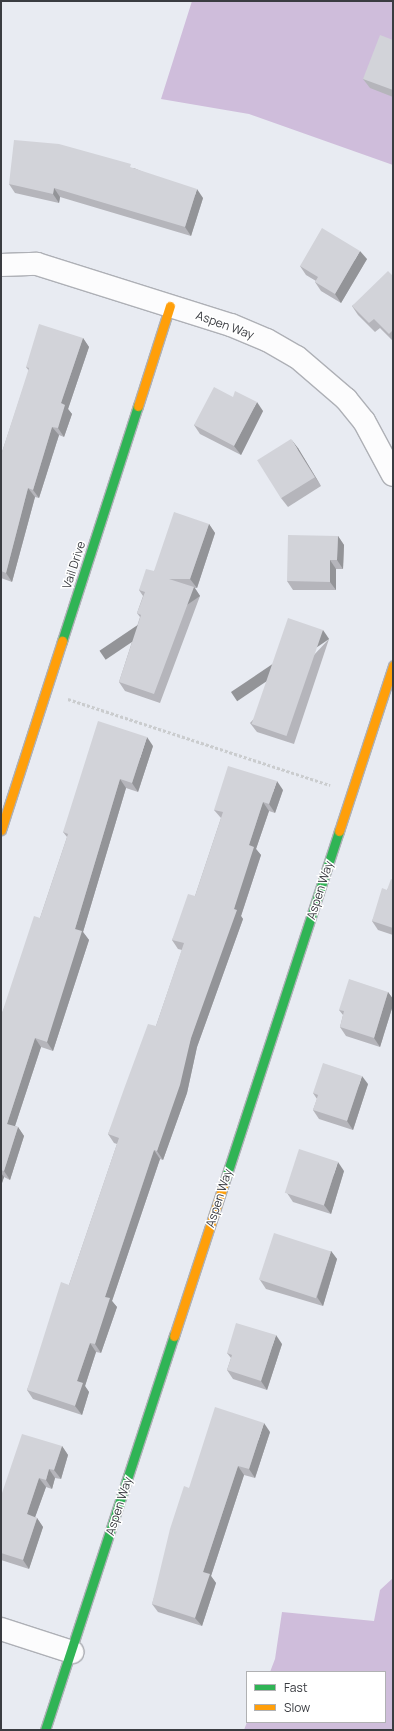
<!DOCTYPE html>
<style>
body{margin:0}
#map{position:relative;width:394px;height:1731px;overflow:hidden;background:#e8ebf2;font-family:Manrope,sans-serif}
div>[style]{position:absolute}
[style*='--x']{left:calc(var(--x)*1px);top:calc(var(--y)*1px);width:calc(var(--w)*1px);rotate:calc(var(--a)*1deg)}
.forest>*{inset:0;background:#cfbddb}
.path>*{height:2.5px;margin-top:-1.25px;transform-origin:0;background:repeating-linear-gradient(90deg,#caccce 0 3px,transparent 0 5px)}
.roads{filter:drop-shadow(1px 0 #aeb0b6) drop-shadow(-1px 0 #aeb0b6) drop-shadow(0 1px #aeb0b6) drop-shadow(0 -1px #aeb0b6)}
.street>*{height:22px;margin:-11px;padding:0 11px;transform-origin:11px;border-radius:11px;background:#fcfcfd}
.fast>*{height:9px;margin:-4.5px;padding:0 4.5px;transform-origin:4.5px;border-radius:4.5px;background:#30b455}
.slow>*{height:9px;margin:-4.5px;padding:0 4.5px;transform-origin:4.5px;border-radius:4.5px;background:#ff9f0a}
.wall>*{inset:0;background:#b5b5bb}
.shaded-wall>*{inset:0;background:#939498;transform-origin:0 0}
.building>*{inset:0;background:#d2d3d9;transform-origin:0 0}
span{translate:-50% -50%;white-space:nowrap;text-align:center;line-height:1.15;-webkit-text-stroke:3px #fff;paint-order:stroke}
.street-label{font-size:12px;color:#3a3c41}
.frame{position:absolute;inset:0;border:2px solid #3a3c41;pointer-events:none}
.legend{position:absolute;left:246px;top:1671px;width:140px;height:52px;box-sizing:border-box;background:#fff;border:1px solid #b0b1b3;margin:0;padding:5px 7px;list-style:none;font-size:12px;color:#3a3c41}
.legend li{display:flex;align-items:center;gap:8px;height:20px}
.legend b{width:20px;border:1px solid #b0b1b3}
</style>
<div id="map">
<div class="forest">
<i style="clip-path:polygon(192px 1px,393px 1px,393px 165px,249px 114px,161px 99px)"></i>
<i style="clip-path:polygon(393px 1578px,393px 1730px,244px 1730px,247px 1722px,385px 1722px,385px 1672px,270px 1672px,275px 1659px,282px 1612px,374px 1621px,380px 1590px)"></i>
</div>
<div class="path">
<i style="--x:68;--y:699;--w:276;--a:18.2"></i>
</div>
<div class="roads">
<div class="street">
<i style="--x:1;--y:265;--w:36;--a:-2"></i>
<i style="--x:37;--y:264;--w:203;--a:17.5"></i>
<i style="--x:231;--y:325;--w:39;--a:23"></i>
<i style="--x:267;--y:340;--w:34;--a:30"></i>
<i style="--x:297;--y:357;--w:65;--a:40.6"></i>
<i style="--x:346;--y:399;--w:28;--a:51"></i>
<i style="--x:364;--y:421;--w:61;--a:61.8"></i>
<i style="--x:1;--y:1629;--w:75;--a:17.9"></i>
</div>
<div class="fast">
<i style="--x:62;--y:641;--w:247;--a:-72.1"></i>
<i style="--x:223;--y:1186;--w:373;--a:-71.9"></i>
<i style="--x:45;--y:1730;--w:415;--a:-71.9"></i>
</div>
<div class="slow">
<i style="--x:138;--y:406;--w:105;--a:-72.3"></i>
<i style="--x:1;--y:830;--w:199;--a:-72.1"></i>
<i style="--x:339;--y:831;--w:174;--a:-71.9"></i>
<i style="--x:174;--y:1336;--w:158;--a:-71.9"></i>
</div>
</div>
<div class="wall">
<i style="clip-path:polygon(393px 40px,393px 97px,370px 88px,363px 79px)"></i>
<i style="clip-path:polygon(134px 168px,203px 198px,191px 236px,60px 197px,59px 203px,15px 193px,9px 184px)"></i>
<i style="clip-path:polygon(367px 259px,341px 303px,321px 291px,315px 282px,316px 281px,306px 275px,300px 266px)"></i>
<i style="clip-path:polygon(393px 276px,393px 341px,380px 328px,375px 332px,358px 315px,352px 306px)"></i>
<i style="clip-path:polygon(83px 338px,89px 347px,68px 409px,72px 414px,64px 437px,59px 435px,39px 498px,35px 497px,12px 582px,1px 578px,1px 455px,29px 371px,26px 367px)"></i>
<i style="clip-path:polygon(233px 397px,263px 411px,241px 455px,200px 434px,194px 425px)"></i>
<i style="clip-path:polygon(298px 448px,321px 486px,288px 507px,281px 498px)"></i>
<i style="clip-path:polygon(209px 524px,215px 533px,197px 588px,195px 588px,200px 596px,160px 703px,125px 691px,119px 682px,140px 617px,137px 613px,143px 596px,139px 590px,154px 571px)"></i>
<i style="clip-path:polygon(338px 536px,344px 545px,343px 569px,336px 569px,336px 590px,293px 590px,287px 581px)"></i>
<i style="clip-path:polygon(329px 639px,294px 744px,257px 732px,250px 723px)"></i>
<i style="clip-path:polygon(153px 746px,138px 792px,126px 788px,83px 932px,89px 940px,53px 1051px,41px 1047px,15px 1126px,18px 1127px,24px 1136px,10px 1180px,4px 1177px,1px 1186px,1px 1016px,40px 918px,67px 837px,63px 832px)"></i>
<i style="clip-path:polygon(283px 790px,275px 813px,269px 811px,256px 849px,261px 855px,241px 916px,243px 919px,197px 1047px,187px 1093px,163px 1160px,160px 1159px,112px 1301px,117px 1307px,101px 1353px,96px 1352px,85px 1386px,89px 1392px,82px 1415px,33px 1399px,27px 1390px,69px 1285px,117px 1144px,114px 1143px,108px 1134px,156px 1026px,182px 950px,178px 949px,172px 940px,195px 896px,221px 818px,214px 810px)"></i>
<i style="clip-path:polygon(393px 880px,393px 935px,378px 930px,372px 921px,387px 890px)"></i>
<i style="clip-path:polygon(388px 992px,393px 999px,393px 1005px,380px 1047px,346px 1036px,340px 1027px,343px 1015px,339px 1010px)"></i>
<i style="clip-path:polygon(368px 1084px,353px 1130px,319px 1119px,313px 1110px,317px 1099px,313px 1093px)"></i>
<i style="clip-path:polygon(344px 1171px,331px 1214px,293px 1202px,287px 1193px)"></i>
<i style="clip-path:polygon(331px 1251px,337px 1259px,323px 1306px,266px 1289px,260px 1280px)"></i>
<i style="clip-path:polygon(282px 1344px,267px 1390px,233px 1379px,227px 1370px,231px 1358px,227px 1353px)"></i>
<i style="clip-path:polygon(270px 1432px,255px 1478px,244px 1475px,211px 1576px,216px 1583px,202px 1626px,158px 1612px,152px 1604px,189px 1488px)"></i>
<i style="clip-path:polygon(62px 1446px,68px 1455px,61px 1479px,55px 1478px,52px 1489px,46px 1487px,35px 1517px,37px 1518px,43px 1527px,29px 1569px,1px 1560px,1px 1496px)"></i>
</div>
<div class="shaded-wall">
<i style="clip-path:polygon(54px 188px,60px 197px,59px 203px,53px 194px)"></i>
<i style="clip-path:polygon(197px 189px,203px 198px,191px 236px,185px 227px)"></i>
<i style="clip-path:polygon(360px 251px,367px 259px,341px 303px,335px 294px)"></i>
<i style="clip-path:polygon(83px 338px,89px 347px,68px 409px,72px 414px,64px 437px,58px 428px,61px 403px)"></i>
<i style="clip-path:polygon(257px 402px,263px 411px,241px 455px,234px 446px)"></i>
<i style="clip-path:polygon(52px 427px,59px 435px,39px 498px,33px 490px)"></i>
<i style="clip-path:polygon(291px 439px,298px 448px,321px 486px,315px 477px)"></i>
<i style="clip-path:polygon(28px 488px,35px 497px,12px 582px,6px 573px)"></i>
<i style="clip-path:polygon(209px 524px,215px 533px,197px 588px,190px 579px)"></i>
<i style="clip-path:polygon(338px 536px,344px 545px,343px 569px,337px 560px)"></i>
<i style="clip-path:polygon(330px 560px,336px 569px,336px 590px,330px 582px)"></i>
<i style="left:194px;top:587px;width:11px;height:114px;rotate:56deg"></i>
<i style="left:323px;top:630px;width:11px;height:111px;rotate:56deg"></i>
<i style="clip-path:polygon(147px 737px,153px 746px,138px 792px,132px 783px)"></i>
<i style="clip-path:polygon(120px 779px,126px 788px,83px 932px,89px 940px,53px 1051px,47px 1042px,75px 929px)"></i>
<i style="clip-path:polygon(277px 781px,283px 790px,275px 813px,269px 804px)"></i>
<i style="clip-path:polygon(263px 802px,269px 811px,256px 849px,261px 855px,241px 916px,243px 919px,197px 1047px,187px 1093px,163px 1160px,157px 1151px,191px 1038px,234px 909px,249px 845px)"></i>
<i style="clip-path:polygon(388px 992px,393px 999px,393px 1005px,380px 1047px,374px 1038px)"></i>
<i style="clip-path:polygon(35px 1038px,41px 1047px,13px 1132px,7px 1124px)"></i>
<i style="clip-path:polygon(362px 1076px,368px 1084px,353px 1130px,347px 1121px)"></i>
<i style="clip-path:polygon(18px 1127px,24px 1136px,10px 1180px,4px 1171px)"></i>
<i style="clip-path:polygon(154px 1150px,160px 1159px,112px 1301px,117px 1307px,101px 1353px,95px 1344px,105px 1297px)"></i>
<i style="clip-path:polygon(338px 1162px,344px 1171px,331px 1214px,324px 1205px)"></i>
<i style="clip-path:polygon(1px 1173px,4px 1177px,1px 1186px)"></i>
<i style="clip-path:polygon(331px 1251px,337px 1259px,323px 1306px,317px 1297px)"></i>
<i style="clip-path:polygon(276px 1335px,282px 1344px,267px 1390px,261px 1381px)"></i>
<i style="clip-path:polygon(90px 1343px,96px 1352px,85px 1386px,89px 1392px,82px 1415px,75px 1406px,77px 1381px)"></i>
<i style="clip-path:polygon(264px 1423px,270px 1432px,255px 1478px,249px 1469px)"></i>
<i style="clip-path:polygon(62px 1446px,68px 1455px,61px 1479px,54px 1470px)"></i>
<i style="clip-path:polygon(238px 1466px,244px 1475px,211px 1576px,216px 1583px,202px 1626px,195px 1618px,203px 1572px)"></i>
<i style="clip-path:polygon(49px 1469px,55px 1478px,52px 1489px,46px 1480px)"></i>
<i style="clip-path:polygon(39px 1478px,46px 1487px,33px 1523px,27px 1514px)"></i>
<i style="clip-path:polygon(37px 1518px,43px 1527px,29px 1569px,23px 1560px)"></i>
</div>
<div class="building">
<i style="clip-path:polygon(380px 35px,393px 40px,393px 90px,363px 79px)"></i>
<i style="clip-path:polygon(14px 140px,59px 144px,131px 164px,130px 167px,197px 189px,185px 227px,54px 188px,53px 194px,9px 184px)"></i>
<i style="clip-path:polygon(322px 228px,360px 251px,335px 294px,315px 282px,318px 277px,300px 266px)"></i>
<i style="clip-path:polygon(388px 271px,393px 276px,393px 330px,389px 334px,374px 319px,369px 323px,352px 306px)"></i>
<i style="clip-path:polygon(39px 324px,83px 338px,61px 403px,65px 405px,58px 428px,52px 427px,33px 490px,28px 488px,6px 573px,1px 571px,1px 455px,29px 368px,26px 367px)"></i>
<i style="clip-path:polygon(214px 387px,233px 397px,235px 391px,257px 402px,234px 446px,194px 425px)"></i>
<i style="left:291px;top:439px;width:45px;height:40px;rotate:58deg"></i>
<i style="clip-path:polygon(174px 512px,209px 524px,190px 579px,169px 579px,194px 587px,154px 694px,119px 682px,141px 615px,137px 613px,145px 592px,139px 590px,146px 569px,154px 571px)"></i>
<i style="clip-path:polygon(288px 535px,338px 536px,337px 560px,330px 560px,330px 582px,287px 581px)"></i>
<i style="left:288px;top:618px;width:37px;height:112px;rotate:19deg"></i>
<i style="clip-path:polygon(98px 721px,147px 737px,132px 783px,120px 779px,75px 929px,82px 931px,47px 1042px,35px 1038px,7px 1124px,18px 1127px,4px 1171px,1px 1170px,1px 1016px,34px 916px,40px 918px,68px 834px,63px 832px)"></i>
<i style="clip-path:polygon(228px 766px,277px 781px,269px 804px,263px 802px,249px 845px,254px 847px,234px 909px,237px 910px,191px 1038px,180px 1085px,157px 1151px,154px 1150px,105px 1297px,110px 1298px,95px 1344px,90px 1343px,77px 1381px,83px 1383px,75px 1406px,27px 1390px,61px 1282px,69px 1285px,119px 1138px,108px 1134px,124px 1089px,148px 1024px,156px 1026px,184px 943px,172px 940px,188px 894px,195px 896px,223px 812px,214px 810px)"></i>
<i style="clip-path:polygon(391px 879px,393px 880px,393px 928px,372px 921px,382px 888px,387px 890px)"></i>
<i style="clip-path:polygon(349px 979px,388px 992px,374px 1038px,340px 1027px,344px 1011px,339px 1010px)"></i>
<i style="clip-path:polygon(323px 1063px,362px 1076px,347px 1121px,313px 1110px,318px 1095px,313px 1093px)"></i>
<i style="left:299px;top:1149px;width:41px;height:46px;rotate:18deg"></i>
<i style="left:274px;top:1233px;width:60px;height:49px;rotate:18deg"></i>
<i style="clip-path:polygon(236px 1323px,276px 1335px,261px 1381px,227px 1370px,232px 1355px,227px 1353px)"></i>
<i style="clip-path:polygon(215px 1407px,264px 1423px,249px 1469px,238px 1466px,203px 1572px,210px 1574px,195px 1618px,152px 1604px,170px 1529px,184px 1486px,189px 1488px)"></i>
<i style="clip-path:polygon(22px 1434px,62px 1446px,54px 1470px,49px 1469px,46px 1480px,39px 1478px,27px 1514px,37px 1518px,23px 1560px,1px 1553px,1px 1496px)"></i>
</div>
<div class="street-label">
<span style="left:225px;top:325px;rotate:20deg">Aspen Way</span>
<span style="left:74px;top:565px;rotate:-72deg">Vail Drive</span>
<span style="left:320px;top:890px;rotate:-72deg">Aspen Way</span>
<span style="left:219px;top:1198px;rotate:-72deg">Aspen Way</span>
<span style="left:119px;top:1506px;rotate:-72deg">Aspen Way</span>
</div>
<div class="frame"></div>
<ul class="legend">
<li><b style="height:5px;background:#30b455"></b>Fast</li>
<li><b style="height:5px;background:#ff9f0a"></b>Slow</li>
</ul>
</div>
